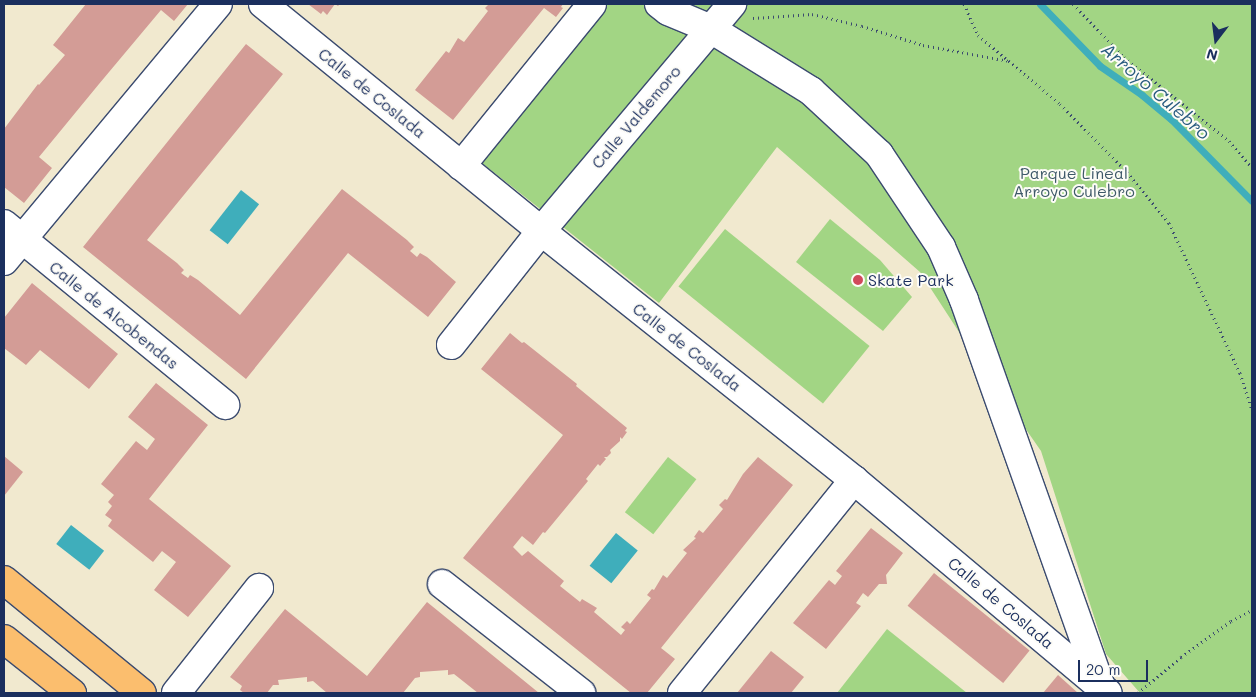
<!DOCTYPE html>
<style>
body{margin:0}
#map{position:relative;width:1256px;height:697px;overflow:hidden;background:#f1e9cf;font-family:Mali,sans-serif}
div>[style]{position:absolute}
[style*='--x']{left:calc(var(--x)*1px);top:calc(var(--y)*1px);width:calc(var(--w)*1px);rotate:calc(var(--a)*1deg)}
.green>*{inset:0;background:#a2d584;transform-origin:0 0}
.water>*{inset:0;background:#3faebb;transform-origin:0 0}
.stream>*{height:7px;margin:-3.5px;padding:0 3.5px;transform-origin:3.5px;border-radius:3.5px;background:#3faebb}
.building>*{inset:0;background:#d39c96;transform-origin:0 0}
.path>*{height:3px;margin-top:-1.5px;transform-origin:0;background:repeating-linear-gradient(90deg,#3b4b6f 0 1px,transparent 0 5px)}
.roads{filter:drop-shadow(1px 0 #3b4b6f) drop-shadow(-1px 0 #3b4b6f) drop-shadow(0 1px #3b4b6f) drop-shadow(0 -1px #3b4b6f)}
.minor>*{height:28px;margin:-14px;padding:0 14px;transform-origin:14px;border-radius:14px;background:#fff}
.major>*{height:28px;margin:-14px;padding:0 14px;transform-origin:14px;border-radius:14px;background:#fbbe6e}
.dots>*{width:14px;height:14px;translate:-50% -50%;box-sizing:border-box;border:2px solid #fdfcf7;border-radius:50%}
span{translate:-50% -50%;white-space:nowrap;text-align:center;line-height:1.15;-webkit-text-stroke:4px #fdfcf7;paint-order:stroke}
.street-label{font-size:16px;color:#1b2f5e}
.park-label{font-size:16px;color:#3d5868}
.poi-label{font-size:16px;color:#1b2f5e}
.left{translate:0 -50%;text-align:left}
.water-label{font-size:18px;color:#285b7f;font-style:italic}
.frame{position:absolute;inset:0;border:5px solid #1b2f5e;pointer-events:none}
.north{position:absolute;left:1191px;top:15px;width:50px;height:50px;-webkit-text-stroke:4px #fdfcf7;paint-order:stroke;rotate:195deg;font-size:14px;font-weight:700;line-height:20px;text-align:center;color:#1b2f5e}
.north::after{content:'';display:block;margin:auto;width:18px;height:22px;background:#1b2f5e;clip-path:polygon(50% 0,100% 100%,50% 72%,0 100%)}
.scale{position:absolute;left:1078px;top:660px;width:70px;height:22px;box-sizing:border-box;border:2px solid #1b2f5e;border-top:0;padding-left:6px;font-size:15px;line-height:18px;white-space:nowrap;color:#1b2f5e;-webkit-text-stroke:4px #fdfcf7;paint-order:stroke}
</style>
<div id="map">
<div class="green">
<i style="clip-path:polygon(607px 4px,1252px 4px,1252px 693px,1140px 693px,1106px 654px,1041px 451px,970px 349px,920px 272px,777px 147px,659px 303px,482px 163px)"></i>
<i style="clip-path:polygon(830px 219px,880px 260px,912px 297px,883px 331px,796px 262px)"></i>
<i style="left:725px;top:229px;width:186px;height:74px;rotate:39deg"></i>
<i style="left:668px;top:457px;width:36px;height:70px;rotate:38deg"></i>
<i style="clip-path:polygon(887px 629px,967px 693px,837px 693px)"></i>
</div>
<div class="water">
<i style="left:241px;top:190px;width:23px;height:51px;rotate:38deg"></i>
<i style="left:71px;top:525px;width:42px;height:24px;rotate:38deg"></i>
<i style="left:616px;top:533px;width:28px;height:42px;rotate:39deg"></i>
</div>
<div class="stream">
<i style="--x:1040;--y:4;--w:86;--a:45.9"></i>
<i style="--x:1100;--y:66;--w:51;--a:34.6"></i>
<i style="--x:1142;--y:95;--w:38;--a:40"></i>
<i style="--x:1171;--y:119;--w:115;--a:45.4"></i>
</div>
<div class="building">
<i style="clip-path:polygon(86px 4px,188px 4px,174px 21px,161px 10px,99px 84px,39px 157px,52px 168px,24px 203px,4px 187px,4px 129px,38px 84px,39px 85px,65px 55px,53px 45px)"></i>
<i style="clip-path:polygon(308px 4px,340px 4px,338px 6px,335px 4px,327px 15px,323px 11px,321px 14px)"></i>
<i style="clip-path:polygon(489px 4px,563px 4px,561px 7px,563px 8px,556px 17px,544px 8px,453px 120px,415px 90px,446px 51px,449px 53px,458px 38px,464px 42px,488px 11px,485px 8px)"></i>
<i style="clip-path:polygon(246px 44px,283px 74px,147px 240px,177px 263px,184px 270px,181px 273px,188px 278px,190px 275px,198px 280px,240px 315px,342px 189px,407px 240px,414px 247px,410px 251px,417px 257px,420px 253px,427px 257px,456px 282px,428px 317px,348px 253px,246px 379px,83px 247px)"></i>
<i style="clip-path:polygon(32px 283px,118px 354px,89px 389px,40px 350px,26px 365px,4px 348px,4px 318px)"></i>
<i style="clip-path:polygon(510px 333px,522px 343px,524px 342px,577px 384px,576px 386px,627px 428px,625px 431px,627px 432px,622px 439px,620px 437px,620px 441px,610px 450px,611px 453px,607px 457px,604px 457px,606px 459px,600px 466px,598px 464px,586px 479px,588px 481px,545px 533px,543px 532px,533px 545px,522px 536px,513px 547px,522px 556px,528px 551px,564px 581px,560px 586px,580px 602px,582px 599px,597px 608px,594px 612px,621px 635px,625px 630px,621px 627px,627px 621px,630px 624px,651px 598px,647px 595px,652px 589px,654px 590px,663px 575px,667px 578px,687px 553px,683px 550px,696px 538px,694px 537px,699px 530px,703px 533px,723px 509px,719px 505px,725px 499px,727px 500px,743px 474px,758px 457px,793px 485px,661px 648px,675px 659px,647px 693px,631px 693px,463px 558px,563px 435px,481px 369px)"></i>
<i style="clip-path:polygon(156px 383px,208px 425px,149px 499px,231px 566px,188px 617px,154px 590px,176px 562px,162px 551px,153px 562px,108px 526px,112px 520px,105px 515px,112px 506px,108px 502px,114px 495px,101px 484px,136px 441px,147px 450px,155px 439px,128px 417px)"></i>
<i style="clip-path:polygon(4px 456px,23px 472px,4px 496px)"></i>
<i style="clip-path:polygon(871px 528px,903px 553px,886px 575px,887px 584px,879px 584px,868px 597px,863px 593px,856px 603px,861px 606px,826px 649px,793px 623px,829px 580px,835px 585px,842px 576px,836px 571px)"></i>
<i style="left:934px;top:573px;width:123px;height:42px;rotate:39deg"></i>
<i style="clip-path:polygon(427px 602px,539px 693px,478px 693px,454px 674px,448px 675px,448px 670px,420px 672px,420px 677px,415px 678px,403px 693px,327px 693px,313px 681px,307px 682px,307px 677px,278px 680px,279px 685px,273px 685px,267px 693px,244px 693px,240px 690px,242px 686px,230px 677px,285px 609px,367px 676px)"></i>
<i style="clip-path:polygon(771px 651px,804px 677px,791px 693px,737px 693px)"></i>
<i style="clip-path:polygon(1058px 675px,1078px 693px,1043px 693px)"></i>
</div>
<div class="path">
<i style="--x:964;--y:4;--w:34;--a:66"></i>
<i style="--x:978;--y:35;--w:107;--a:40.1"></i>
<i style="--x:1060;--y:104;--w:95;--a:45.4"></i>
<i style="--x:1127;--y:172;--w:66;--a:50.5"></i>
<i style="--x:1169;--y:223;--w:166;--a:64.7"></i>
<i style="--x:1240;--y:373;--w:38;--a:72"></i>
<i style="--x:1073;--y:4;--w:74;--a:46.1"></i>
<i style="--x:1124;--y:57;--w:134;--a:38.7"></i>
<i style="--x:1229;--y:141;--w:35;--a:49"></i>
<i style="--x:753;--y:18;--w:59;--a:-3.9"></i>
<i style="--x:812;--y:14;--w:51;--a:13.5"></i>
<i style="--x:862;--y:26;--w:64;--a:17.3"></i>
<i style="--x:923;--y:45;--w:87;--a:10.5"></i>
<i style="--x:1138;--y:693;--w:56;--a:-39.9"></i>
<i style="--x:1181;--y:657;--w:62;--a:-35.8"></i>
<i style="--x:1231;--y:621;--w:24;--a:-28"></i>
</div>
<div class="roads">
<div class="minor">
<i style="--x:263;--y:4;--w:359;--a:39.2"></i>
<i style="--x:541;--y:231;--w:400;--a:38.5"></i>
<i style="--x:854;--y:480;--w:331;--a:40"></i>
<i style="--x:659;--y:4;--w:11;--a:38"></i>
<i style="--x:668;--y:11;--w:47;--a:22.7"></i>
<i style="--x:711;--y:29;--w:118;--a:31.8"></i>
<i style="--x:811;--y:91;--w:93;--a:42.8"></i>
<i style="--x:879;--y:154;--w:112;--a:56.3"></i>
<i style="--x:941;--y:247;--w:58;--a:66.5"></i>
<i style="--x:964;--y:300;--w:411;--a:70.5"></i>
<i style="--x:461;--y:166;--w:208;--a:-51"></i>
<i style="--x:4;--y:224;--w:286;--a:39.3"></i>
<i style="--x:4;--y:261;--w:334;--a:-50.2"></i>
<i style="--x:451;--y:345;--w:145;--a:-51.7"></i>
<i style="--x:541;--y:231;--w:297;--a:-49.9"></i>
<i style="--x:442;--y:584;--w:177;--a:38.1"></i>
<i style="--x:176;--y:693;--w:134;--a:-51.7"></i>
<i style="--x:682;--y:693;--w:274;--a:-51.1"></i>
</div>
<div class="major">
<i style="--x:4;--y:580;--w:178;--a:39.3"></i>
<i style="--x:4;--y:639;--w:87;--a:38.5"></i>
</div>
</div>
<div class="dots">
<i style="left:858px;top:280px;background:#d1495b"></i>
</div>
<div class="street-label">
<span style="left:372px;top:93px;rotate:39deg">Calle de Coslada</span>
<span style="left:636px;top:117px;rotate:-50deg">Calle Valdemoro</span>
<span style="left:114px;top:315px;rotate:39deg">Calle de Alcobendas</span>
<span style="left:687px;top:347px;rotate:38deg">Calle de Coslada</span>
<span style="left:1001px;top:603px;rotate:40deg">Calle de Coslada</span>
</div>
<div class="park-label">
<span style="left:1074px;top:182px">Parque Lineal<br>Arroyo Culebro</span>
</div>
<div class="poi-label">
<span class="left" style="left:868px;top:280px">Skate Park</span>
</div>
<div class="water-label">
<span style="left:1156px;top:91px;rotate:41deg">Arroyo Culebro</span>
</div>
<div class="frame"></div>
<div class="north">N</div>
<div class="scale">20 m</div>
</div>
